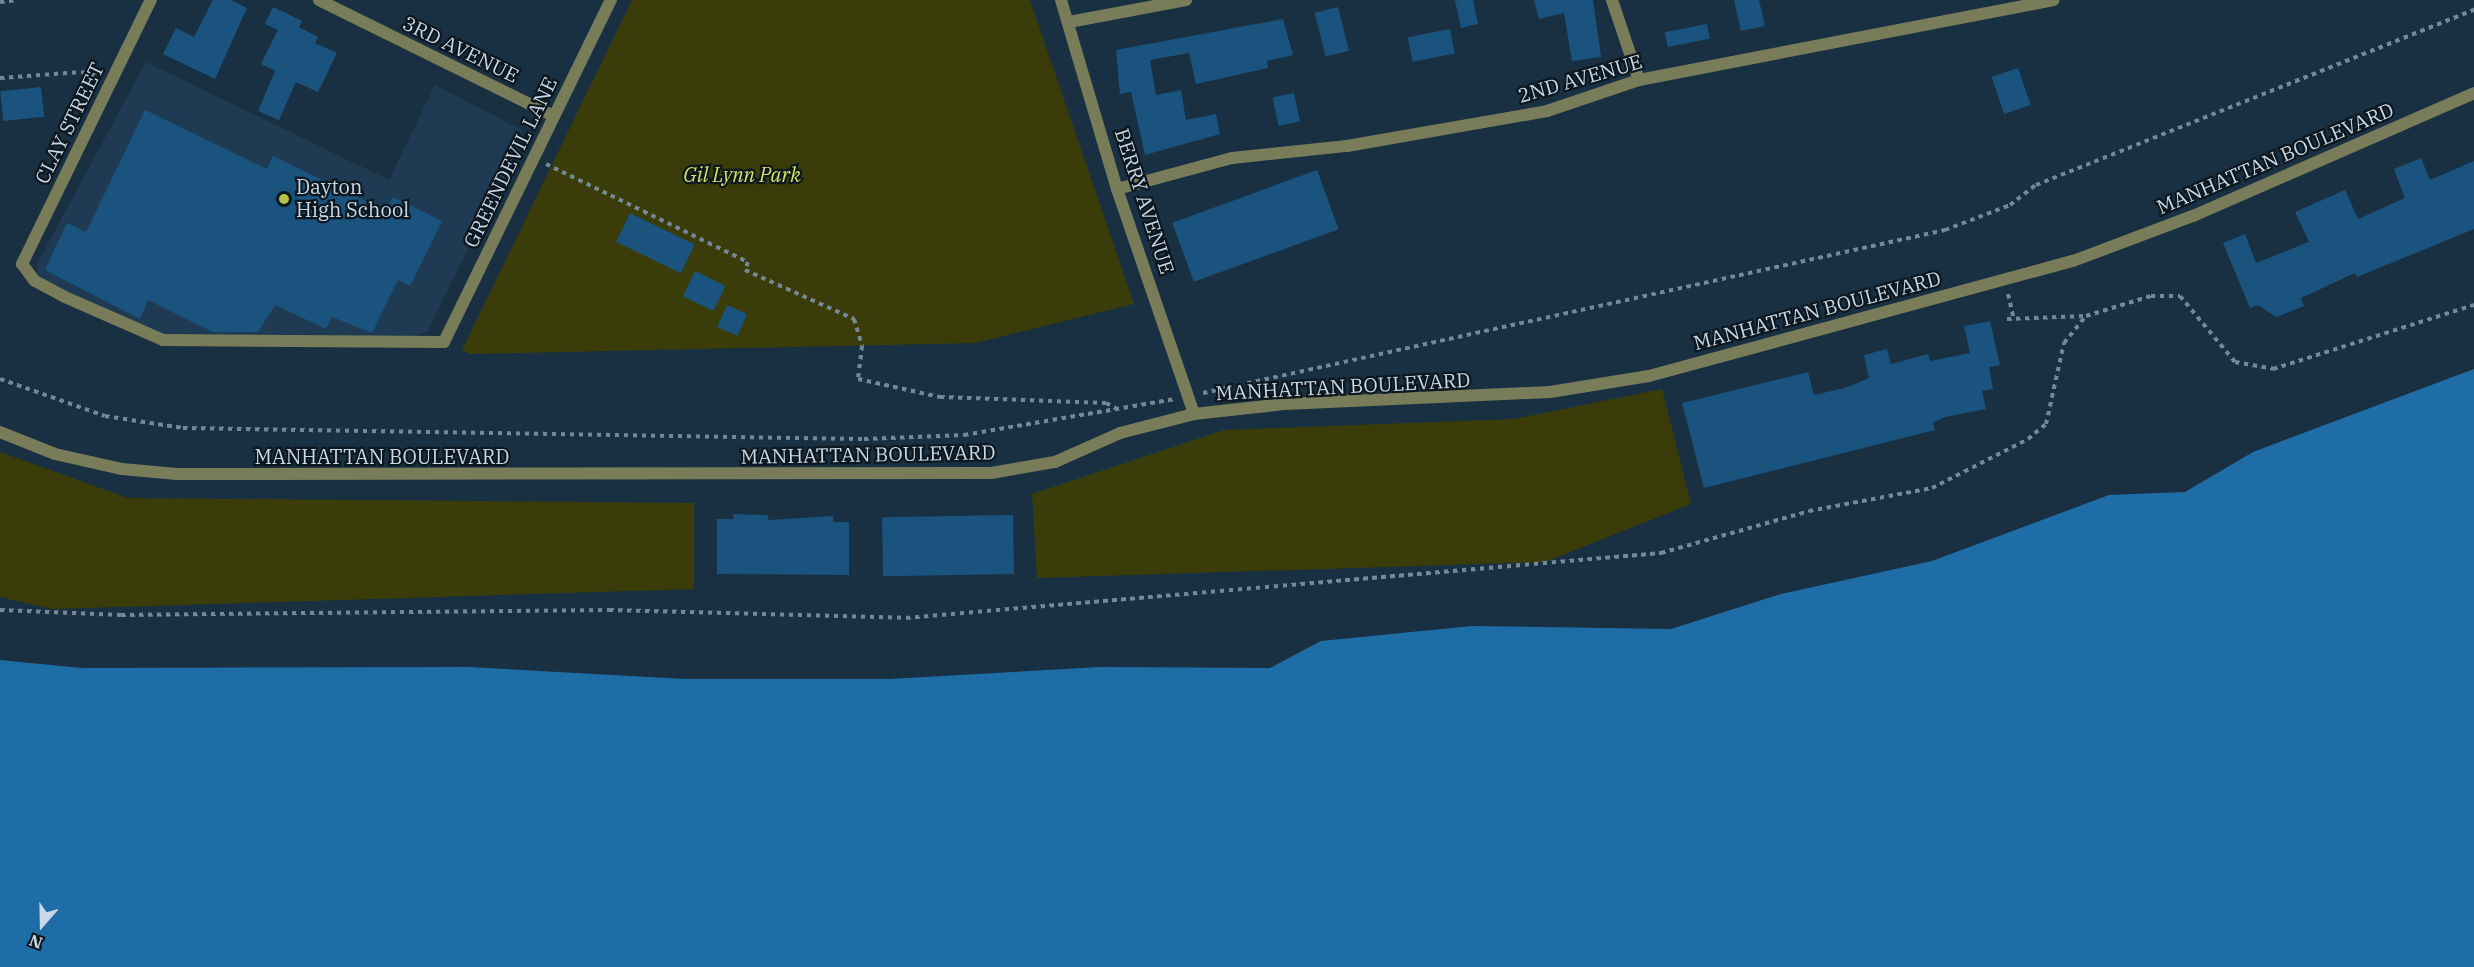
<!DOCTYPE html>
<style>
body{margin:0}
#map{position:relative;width:2474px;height:967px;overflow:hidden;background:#193043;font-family:"IBM Plex Serif",serif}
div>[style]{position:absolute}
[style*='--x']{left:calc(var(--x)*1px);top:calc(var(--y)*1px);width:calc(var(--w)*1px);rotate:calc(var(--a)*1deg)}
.built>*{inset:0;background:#1f3b53}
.green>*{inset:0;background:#3a3d09}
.water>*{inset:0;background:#1f6da6}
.building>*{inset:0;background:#19537e;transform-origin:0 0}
.path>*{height:4px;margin-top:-2px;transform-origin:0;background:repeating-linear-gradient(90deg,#768898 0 4.5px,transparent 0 9px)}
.service>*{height:12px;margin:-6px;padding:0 6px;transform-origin:6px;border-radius:6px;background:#787c58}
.minor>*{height:12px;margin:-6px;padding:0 6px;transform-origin:6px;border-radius:6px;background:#787c58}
.tertiary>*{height:12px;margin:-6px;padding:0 6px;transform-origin:6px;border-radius:6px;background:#787c58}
.dots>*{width:16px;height:16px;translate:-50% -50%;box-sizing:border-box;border:3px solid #0d171f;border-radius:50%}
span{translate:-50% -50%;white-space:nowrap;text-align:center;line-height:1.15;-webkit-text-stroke:4.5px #0d171f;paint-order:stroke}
.street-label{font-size:20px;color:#cad7e4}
.park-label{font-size:20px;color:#d6e067;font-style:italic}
.poi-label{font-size:20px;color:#cad7e4}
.left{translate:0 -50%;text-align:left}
.north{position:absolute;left:12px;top:895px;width:60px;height:60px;-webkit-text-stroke:4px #0d171f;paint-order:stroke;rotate:200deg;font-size:16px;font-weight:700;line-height:24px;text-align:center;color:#cad7e4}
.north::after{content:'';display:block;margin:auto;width:21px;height:27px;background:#cad7e4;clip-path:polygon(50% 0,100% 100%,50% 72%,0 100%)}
</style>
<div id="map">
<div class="built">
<i style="clip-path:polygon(146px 62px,389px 180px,435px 85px,520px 129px,524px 137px,427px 332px,410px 337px,168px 336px,38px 279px,37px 264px)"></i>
</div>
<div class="green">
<i style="clip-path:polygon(632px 0,1030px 0,1134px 304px,975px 343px,470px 354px,462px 350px)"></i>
<i style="clip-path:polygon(1662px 389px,1691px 504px,1545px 562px,1037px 578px,1032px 494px,1224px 430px,1514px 419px)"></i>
<i style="clip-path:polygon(0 452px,128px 498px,694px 503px,694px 589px,52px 609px,0 597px)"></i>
</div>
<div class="water">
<i style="clip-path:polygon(2474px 369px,2474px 967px,0 967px,0 660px,81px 668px,468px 667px,685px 679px,889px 679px,1101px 667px,1270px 668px,1321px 641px,1472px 626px,1671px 629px,1781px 594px,1932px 561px,2109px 495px,2185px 492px,2253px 452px)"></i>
</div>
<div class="building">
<i style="clip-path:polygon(213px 0,231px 0,247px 8px,215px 79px,163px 54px,176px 28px,194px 37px)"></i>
<i style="clip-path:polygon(1455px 0,1473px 0,1478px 24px,1461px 28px)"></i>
<i style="clip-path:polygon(1534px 0,1593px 0,1601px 57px,1572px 61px,1564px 13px,1539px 19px)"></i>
<i style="clip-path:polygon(1734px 0,1759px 0,1765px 26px,1741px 31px)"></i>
<i style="clip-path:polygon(273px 7px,302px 21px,299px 27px,318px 37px,315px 43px,337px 53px,318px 92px,296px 82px,279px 120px,258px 111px,275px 71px,261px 64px,278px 30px,265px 24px)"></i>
<i style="left:1338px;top:7px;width:45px;height:24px;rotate:76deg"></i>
<i style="clip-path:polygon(1283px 19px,1293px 55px,1267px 61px,1268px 68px,1196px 84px,1189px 53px,1150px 60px,1156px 95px,1181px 90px,1186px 120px,1216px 114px,1220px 134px,1145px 155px,1131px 92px,1120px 94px,1116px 50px)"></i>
<i style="left:1707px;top:24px;width:15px;height:43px;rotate:79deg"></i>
<i style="left:1450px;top:29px;width:25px;height:43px;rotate:79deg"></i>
<i style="left:2018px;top:68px;width:39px;height:28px;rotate:71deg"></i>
<i style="left:41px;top:87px;width:30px;height:41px;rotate:84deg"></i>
<i style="left:1294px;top:93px;width:29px;height:22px;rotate:78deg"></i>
<i style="clip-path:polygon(145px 110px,267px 169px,273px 156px,386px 211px,393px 197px,442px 221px,410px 286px,398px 280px,372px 333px,332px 317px,326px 329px,275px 305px,258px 332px,213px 332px,148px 300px,140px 319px,45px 270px,67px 223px,86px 232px)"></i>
<i style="clip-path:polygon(2421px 158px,2430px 180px,2474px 161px,2474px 229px,2357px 277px,2355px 273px,2301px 298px,2304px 306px,2276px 317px,2258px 305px,2250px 308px,2223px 243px,2245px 234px,2256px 263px,2309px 242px,2295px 212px,2345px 190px,2358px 219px,2405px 198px,2394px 169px)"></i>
<i style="left:1317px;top:170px;width:63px;height:154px;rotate:70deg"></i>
<i style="left:630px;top:213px;width:72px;height:32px;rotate:26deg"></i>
<i style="left:695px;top:271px;width:34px;height:28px;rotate:26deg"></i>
<i style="left:727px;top:305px;width:22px;height:24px;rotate:24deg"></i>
<i style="clip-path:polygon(1990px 321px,2000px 365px,1989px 367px,1993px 389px,1982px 391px,1986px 409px,1945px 417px,1933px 423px,1935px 430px,1704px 488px,1682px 403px,1808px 372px,1814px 395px,1845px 388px,1869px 378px,1864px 355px,1887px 349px,1891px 364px,1928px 354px,1930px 361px,1970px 353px,1964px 326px)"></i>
<i style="clip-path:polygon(733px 514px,768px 515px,768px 520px,833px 516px,833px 522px,849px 522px,849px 575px,717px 574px,717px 519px,734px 519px)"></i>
<i style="left:1013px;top:515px;width:59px;height:131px;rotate:89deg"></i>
</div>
<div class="path">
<i style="--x:0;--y:2;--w:17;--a:-7"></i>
<i style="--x:0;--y:78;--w:82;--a:-4.2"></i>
<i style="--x:82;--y:72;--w:16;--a:15"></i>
<i style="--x:546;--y:164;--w:225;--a:25.9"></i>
<i style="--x:748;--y:262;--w:9;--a:111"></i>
<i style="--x:745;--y:270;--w:120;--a:24.2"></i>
<i style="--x:854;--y:319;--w:28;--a:73"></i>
<i style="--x:862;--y:346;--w:33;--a:97"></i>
<i style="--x:858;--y:379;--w:84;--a:12.4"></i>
<i style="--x:940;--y:397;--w:166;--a:2.1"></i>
<i style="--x:1106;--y:403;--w:15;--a:28"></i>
<i style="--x:2008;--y:294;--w:26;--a:77"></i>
<i style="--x:2007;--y:319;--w:78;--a:-2.2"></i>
<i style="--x:0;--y:379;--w:111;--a:19.4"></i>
<i style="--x:105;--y:416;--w:79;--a:8.7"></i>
<i style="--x:183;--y:428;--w:681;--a:0.93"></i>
<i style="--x:864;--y:439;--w:100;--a:-2.3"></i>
<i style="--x:964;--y:435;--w:214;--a:-9.7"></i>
<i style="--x:1203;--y:393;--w:760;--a:-12.39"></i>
<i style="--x:1945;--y:230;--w:70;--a:-21"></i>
<i style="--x:2010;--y:205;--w:33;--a:-38"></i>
<i style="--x:2036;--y:185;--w:472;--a:-21.8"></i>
<i style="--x:0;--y:610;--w:121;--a:2.4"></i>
<i style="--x:121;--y:615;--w:488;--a:-0.6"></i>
<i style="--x:609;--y:610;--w:297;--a:1.5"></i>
<i style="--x:906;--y:618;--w:758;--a:-4.92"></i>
<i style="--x:1661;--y:553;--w:154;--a:-15.8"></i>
<i style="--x:1809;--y:511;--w:125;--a:-10.6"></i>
<i style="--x:1932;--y:488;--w:108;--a:-27"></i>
<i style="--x:2028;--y:439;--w:23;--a:-40"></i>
<i style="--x:2046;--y:424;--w:83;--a:-77.5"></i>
<i style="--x:2064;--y:343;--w:35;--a:-51"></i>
<i style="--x:2086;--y:316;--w:68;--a:-17.1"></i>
<i style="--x:2151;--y:296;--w:29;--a:0"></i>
<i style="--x:2180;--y:296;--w:86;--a:50.2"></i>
<i style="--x:2235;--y:362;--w:39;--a:10"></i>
<i style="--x:2273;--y:369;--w:211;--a:-17.7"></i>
</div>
<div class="service">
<i style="--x:1347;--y:146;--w:203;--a:-9.9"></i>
<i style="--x:1547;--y:111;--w:97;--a:-18.6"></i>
<i style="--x:22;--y:264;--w:21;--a:53"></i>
<i style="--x:35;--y:281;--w:34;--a:28"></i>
<i style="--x:65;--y:297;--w:107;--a:23.7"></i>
<i style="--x:163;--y:340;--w:281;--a:0.4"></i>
</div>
<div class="minor">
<i style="--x:319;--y:0;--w:262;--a:26.3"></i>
<i style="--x:1612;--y:0;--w:84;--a:71.4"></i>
<i style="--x:1639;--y:80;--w:422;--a:-10.9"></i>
<i style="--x:1069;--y:22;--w:119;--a:-10.6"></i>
<i style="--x:1117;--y:189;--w:119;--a:-15.1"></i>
<i style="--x:1232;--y:158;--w:116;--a:-6"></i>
<i style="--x:22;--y:264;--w:294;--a:-64"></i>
<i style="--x:444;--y:342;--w:381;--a:-64"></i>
<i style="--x:0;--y:432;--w:59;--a:21.8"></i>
<i style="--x:55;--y:454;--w:69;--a:12.6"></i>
<i style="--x:122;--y:469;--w:55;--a:5.2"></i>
<i style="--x:177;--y:474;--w:814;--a:-0.07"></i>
<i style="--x:991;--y:473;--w:65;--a:-9.8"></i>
<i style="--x:1055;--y:462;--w:71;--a:-24"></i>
<i style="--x:1120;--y:433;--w:76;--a:-14.4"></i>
<i style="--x:1194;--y:414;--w:92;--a:-6.3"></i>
<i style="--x:1285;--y:404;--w:265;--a:-2.6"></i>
<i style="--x:1550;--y:392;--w:100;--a:-9.2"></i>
<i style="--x:1649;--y:376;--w:439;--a:-15.2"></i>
<i style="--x:2073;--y:261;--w:128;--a:-20.6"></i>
<i style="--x:2193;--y:216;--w:307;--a:-23.6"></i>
</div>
<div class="tertiary">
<i style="--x:1061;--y:0;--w:197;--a:73.5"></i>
<i style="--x:1117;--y:189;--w:238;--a:71.1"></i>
</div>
<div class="dots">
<i style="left:284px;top:199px;background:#b8c147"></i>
</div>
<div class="street-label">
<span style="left:461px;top:49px;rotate:26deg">3RD AVENUE</span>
<span style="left:1580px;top:78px;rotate:-16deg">2ND AVENUE</span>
<span style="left:69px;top:123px;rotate:-64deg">CLAY STREET</span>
<span style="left:2275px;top:158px;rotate:-23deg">MANHATTAN BOULEVARD</span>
<span style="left:510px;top:162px;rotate:-64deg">GREENDEVIL LANE</span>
<span style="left:1145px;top:201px;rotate:72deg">BERRY AVENUE</span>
<span style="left:1817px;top:310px;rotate:-15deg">MANHATTAN BOULEVARD</span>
<span style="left:1343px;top:386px;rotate:-3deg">MANHATTAN BOULEVARD</span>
<span style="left:868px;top:454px;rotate:-1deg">MANHATTAN BOULEVARD</span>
<span style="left:382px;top:456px">MANHATTAN BOULEVARD</span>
</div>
<div class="park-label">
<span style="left:742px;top:174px">Gil Lynn Park</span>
</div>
<div class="poi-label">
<span class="left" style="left:296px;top:198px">Dayton<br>High School</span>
</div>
<div class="north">N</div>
</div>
